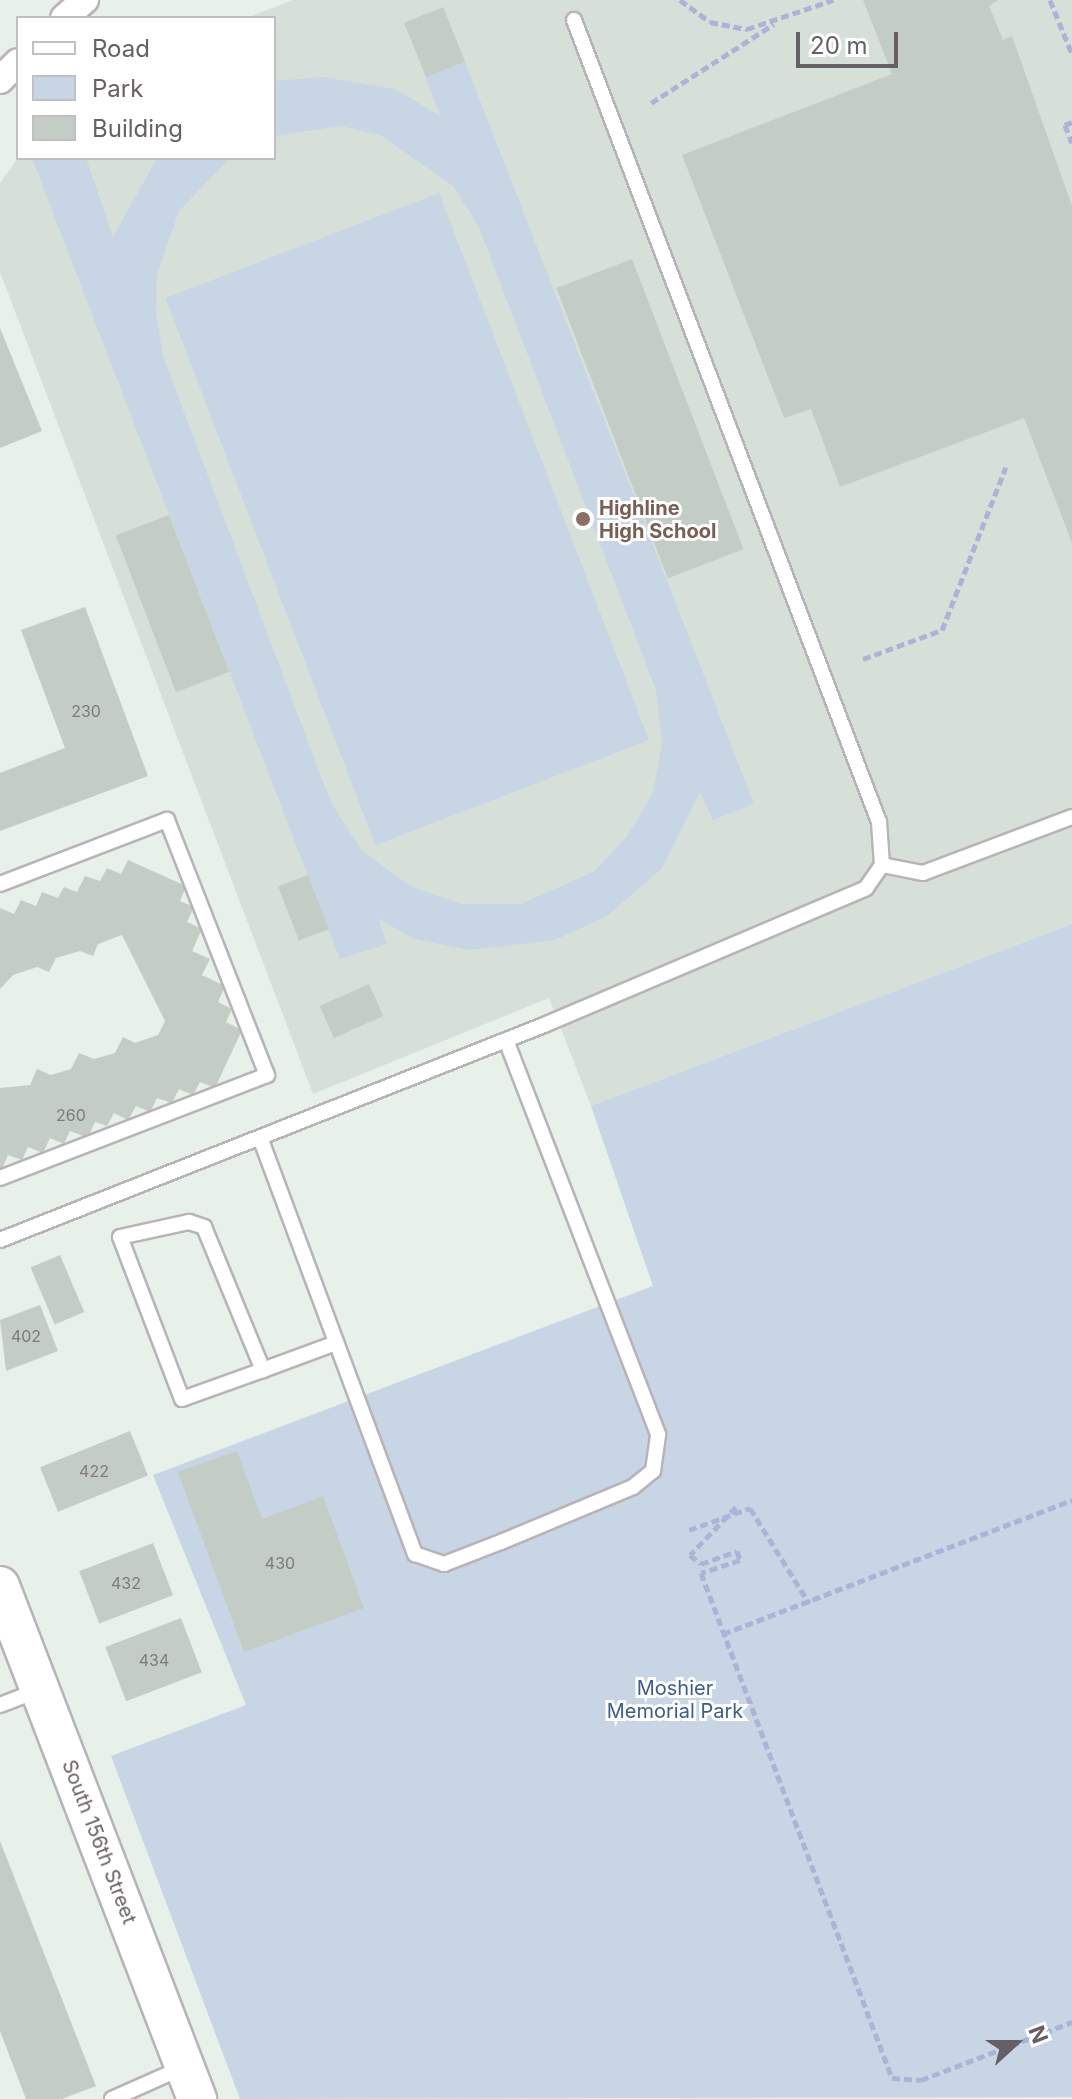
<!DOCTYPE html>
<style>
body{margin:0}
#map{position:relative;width:1072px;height:2099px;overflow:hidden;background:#e8f0ea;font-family:Inter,sans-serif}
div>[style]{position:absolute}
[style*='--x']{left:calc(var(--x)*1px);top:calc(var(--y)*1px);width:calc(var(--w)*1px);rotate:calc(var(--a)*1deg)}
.education>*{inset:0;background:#d6e0d9}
.green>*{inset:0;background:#c7d5e5;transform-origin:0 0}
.building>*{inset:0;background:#c4ccc6;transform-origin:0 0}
.path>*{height:5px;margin-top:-2.5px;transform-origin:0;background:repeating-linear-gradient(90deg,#abb4d6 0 8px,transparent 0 12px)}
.roads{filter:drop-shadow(2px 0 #b9b3b8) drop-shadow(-2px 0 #b9b3b8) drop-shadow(0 2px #b9b3b8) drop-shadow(0 -2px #b9b3b8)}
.service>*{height:14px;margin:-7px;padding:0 7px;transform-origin:7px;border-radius:7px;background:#fff}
.minor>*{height:26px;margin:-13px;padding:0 13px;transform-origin:13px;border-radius:13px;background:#fff}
.secondary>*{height:38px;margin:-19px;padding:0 19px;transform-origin:19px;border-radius:19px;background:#fff}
.dots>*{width:22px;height:22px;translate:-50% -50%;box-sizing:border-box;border:4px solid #fff;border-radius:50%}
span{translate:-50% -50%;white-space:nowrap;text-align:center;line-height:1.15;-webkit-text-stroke:6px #fff;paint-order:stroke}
.number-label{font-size:16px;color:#7e7a7e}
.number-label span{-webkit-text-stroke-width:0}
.education-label{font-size:20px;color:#785e54;font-weight:700}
.left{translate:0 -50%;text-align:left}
.park-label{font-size:20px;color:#3d5e88}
.street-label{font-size:20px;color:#675f66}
.legend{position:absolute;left:16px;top:16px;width:260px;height:144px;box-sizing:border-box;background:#fff;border:2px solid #c2bfc2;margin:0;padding:10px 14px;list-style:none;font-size:24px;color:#675f66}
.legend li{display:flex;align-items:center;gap:16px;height:40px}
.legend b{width:40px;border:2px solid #c2bfc2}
.north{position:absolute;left:976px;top:2003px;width:80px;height:80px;-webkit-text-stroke:6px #fff;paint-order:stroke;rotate:69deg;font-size:22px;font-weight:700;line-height:32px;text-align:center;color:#675f66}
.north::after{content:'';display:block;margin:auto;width:28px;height:36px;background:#675f66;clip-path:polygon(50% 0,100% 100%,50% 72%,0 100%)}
.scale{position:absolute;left:796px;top:32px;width:102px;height:36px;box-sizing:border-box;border:4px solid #675f66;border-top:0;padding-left:10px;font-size:24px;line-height:28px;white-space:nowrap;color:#675f66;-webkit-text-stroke:6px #fff;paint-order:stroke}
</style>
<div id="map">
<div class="education">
<i style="clip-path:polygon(293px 0,1072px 0,1072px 924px,591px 1106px,549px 998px,313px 1094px,0 272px,0 183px,18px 158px,274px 158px,274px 18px,246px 18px)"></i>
</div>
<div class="green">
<i style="clip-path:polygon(465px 62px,754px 804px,713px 820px,700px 792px,662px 868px,607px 916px,555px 940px,469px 950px,414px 939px,378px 918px,387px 944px,340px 959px,32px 158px,86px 158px,113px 237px,157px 158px,230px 158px,179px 211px,157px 274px,156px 312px,163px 356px,331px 803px,363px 852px,412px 887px,462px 904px,521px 904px,593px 872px,626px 838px,653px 793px,662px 743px,656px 690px,478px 225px,453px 186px,382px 136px,341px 126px,274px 136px,274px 81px,324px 77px,395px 89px,440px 116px,426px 78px)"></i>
<i style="left:439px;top:193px;width:586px;height:293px;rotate:69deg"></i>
<i style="clip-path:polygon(1072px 924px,1072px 2097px,240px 2099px,111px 1756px,246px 1705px,153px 1475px,653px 1286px,591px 1106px)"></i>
</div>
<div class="building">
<i style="clip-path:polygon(863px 0,998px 0,989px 6px,1003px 40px,1012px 36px,1072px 206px,1072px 543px,1024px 418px,840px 487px,811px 409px,784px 418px,682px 155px,892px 74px)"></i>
<i style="left:443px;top:7px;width:59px;height:42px;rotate:68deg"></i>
<i style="left:632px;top:259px;width:311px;height:81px;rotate:69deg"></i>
<i style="clip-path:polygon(0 328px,42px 431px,0 448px)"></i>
<i style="left:169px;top:515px;width:168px;height:57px;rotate:69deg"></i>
<i style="clip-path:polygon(85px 607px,148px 776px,0 831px,0 773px,65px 748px,21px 630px)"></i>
<i style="clip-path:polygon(128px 860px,186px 886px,180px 901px,194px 907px,187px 922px,202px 929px,192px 951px,210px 959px,202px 975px,225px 986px,218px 1002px,232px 1009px,226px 1022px,242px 1030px,215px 1088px,200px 1082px,193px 1095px,179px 1089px,172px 1103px,157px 1098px,150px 1112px,136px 1106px,128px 1120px,114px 1113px,107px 1126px,95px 1122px,88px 1138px,70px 1131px,64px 1144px,50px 1138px,43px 1153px,28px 1147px,22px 1160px,8px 1155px,0 1174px,0 1088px,30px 1085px,37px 1069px,51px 1075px,71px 1069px,79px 1053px,94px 1059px,115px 1053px,123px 1037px,135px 1043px,158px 1035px,165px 1021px,122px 935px,98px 944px,93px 956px,80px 951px,56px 958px,49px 972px,37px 967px,13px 975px,0 989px,0 908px,14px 914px,21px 900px,36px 906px,42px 892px,58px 898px,64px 887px,77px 892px,85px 876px,100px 881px,107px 868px,121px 874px)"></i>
<i style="left:308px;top:875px;width:58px;height:32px;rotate:69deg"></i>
<i style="left:369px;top:984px;width:35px;height:54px;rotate:66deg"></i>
<i style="left:60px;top:1255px;width:62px;height:32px;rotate:67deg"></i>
<i style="clip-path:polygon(40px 1305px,58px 1351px,6px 1371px,0 1320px)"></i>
<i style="left:130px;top:1431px;width:48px;height:97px;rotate:68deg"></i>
<i style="clip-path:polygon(237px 1451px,262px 1519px,323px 1496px,364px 1608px,244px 1652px,178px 1472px)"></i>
<i style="left:153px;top:1543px;width:56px;height:79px;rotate:69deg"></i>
<i style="left:181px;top:1618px;width:58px;height:81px;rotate:69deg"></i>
<i style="clip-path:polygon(0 1841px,96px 2086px,62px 2099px,26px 2099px,0 2031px)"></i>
</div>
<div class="path">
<i style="--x:680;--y:0;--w:37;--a:36"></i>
<i style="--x:710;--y:22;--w:38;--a:11"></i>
<i style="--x:747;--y:29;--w:91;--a:-18.6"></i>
<i style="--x:1050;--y:0;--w:58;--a:67.8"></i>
<i style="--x:651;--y:103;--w:146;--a:-32.7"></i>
<i style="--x:1072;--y:122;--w:8;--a:157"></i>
<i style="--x:1065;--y:125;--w:19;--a:69"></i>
<i style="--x:863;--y:659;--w:84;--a:-20.2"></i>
<i style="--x:942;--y:630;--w:175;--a:-68.6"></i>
<i style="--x:736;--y:1507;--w:66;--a:133.8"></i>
<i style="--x:690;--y:1555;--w:14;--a:39"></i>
<i style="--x:701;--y:1564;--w:38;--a:-20"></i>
<i style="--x:737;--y:1551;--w:9;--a:72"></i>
<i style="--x:740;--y:1560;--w:41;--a:161.6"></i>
<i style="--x:701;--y:1573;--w:540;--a:69.28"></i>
<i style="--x:892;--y:2078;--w:29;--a:4"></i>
<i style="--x:921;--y:2080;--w:162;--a:-21"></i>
<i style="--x:689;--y:1530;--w:65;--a:-19.8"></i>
<i style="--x:750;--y:1508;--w:112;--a:58.2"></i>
<i style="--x:723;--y:1634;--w:374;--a:-21"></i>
</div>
<div class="roads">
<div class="service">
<i style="--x:882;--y:865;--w:42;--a:11"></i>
<i style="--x:923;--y:873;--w:159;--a:-20.6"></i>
<i style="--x:0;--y:884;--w:179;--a:-21"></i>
<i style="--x:167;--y:820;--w:274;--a:68.6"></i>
<i style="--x:267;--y:1075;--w:286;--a:158.9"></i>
<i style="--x:261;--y:1140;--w:442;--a:69.6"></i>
<i style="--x:415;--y:1554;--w:31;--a:19"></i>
<i style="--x:444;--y:1564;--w:61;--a:-21.1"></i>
<i style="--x:501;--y:1542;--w:143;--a:-22.6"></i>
<i style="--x:633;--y:1487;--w:26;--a:-39"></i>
<i style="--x:653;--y:1471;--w:37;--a:-82"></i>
<i style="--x:658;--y:1434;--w:422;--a:-111.1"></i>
<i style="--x:189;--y:1222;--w:16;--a:18"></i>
<i style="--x:204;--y:1227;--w:155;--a:67.6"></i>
<i style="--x:263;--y:1370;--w:86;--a:160.3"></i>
<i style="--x:182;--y:1399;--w:173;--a:-110.9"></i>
<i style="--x:120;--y:1237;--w:71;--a:-12.3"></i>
<i style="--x:0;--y:1240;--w:585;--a:-21.56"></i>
<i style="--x:544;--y:1025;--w:350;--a:-23"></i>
<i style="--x:866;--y:888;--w:28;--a:-55"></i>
<i style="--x:882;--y:865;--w:43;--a:-94"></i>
<i style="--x:879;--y:822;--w:858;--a:-110.82"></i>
<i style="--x:263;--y:1370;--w:78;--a:-20.3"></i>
<i style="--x:0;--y:1705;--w:40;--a:-21"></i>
<i style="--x:112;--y:2099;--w:79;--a:-24"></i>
</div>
<div class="minor">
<i style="--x:64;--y:18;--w:28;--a:-41"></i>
<i style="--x:0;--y:80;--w:25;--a:-45"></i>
</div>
<div class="secondary">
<i style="--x:0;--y:1586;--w:550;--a:68.99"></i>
</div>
</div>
<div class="dots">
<i style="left:583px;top:519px;background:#8d6e63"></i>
</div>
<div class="number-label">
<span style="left:86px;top:711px">230</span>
<span style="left:71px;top:1115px">260</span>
<span style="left:26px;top:1336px">402</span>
<span style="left:94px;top:1471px">422</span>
<span style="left:280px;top:1563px">430</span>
<span style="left:126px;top:1583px">432</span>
<span style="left:154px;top:1660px">434</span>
</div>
<div class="education-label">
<span class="left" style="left:599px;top:520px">Highline<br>High School</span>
</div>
<div class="park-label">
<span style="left:675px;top:1700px">Moshier<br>Memorial Park</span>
</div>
<div class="street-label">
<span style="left:99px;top:1842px;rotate:69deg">South 156th Street</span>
</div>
<ul class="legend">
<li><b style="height:10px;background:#fff"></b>Road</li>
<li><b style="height:22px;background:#c7d5e5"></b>Park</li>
<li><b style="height:22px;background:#c4ccc6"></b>Building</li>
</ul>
<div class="north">N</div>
<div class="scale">20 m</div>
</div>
